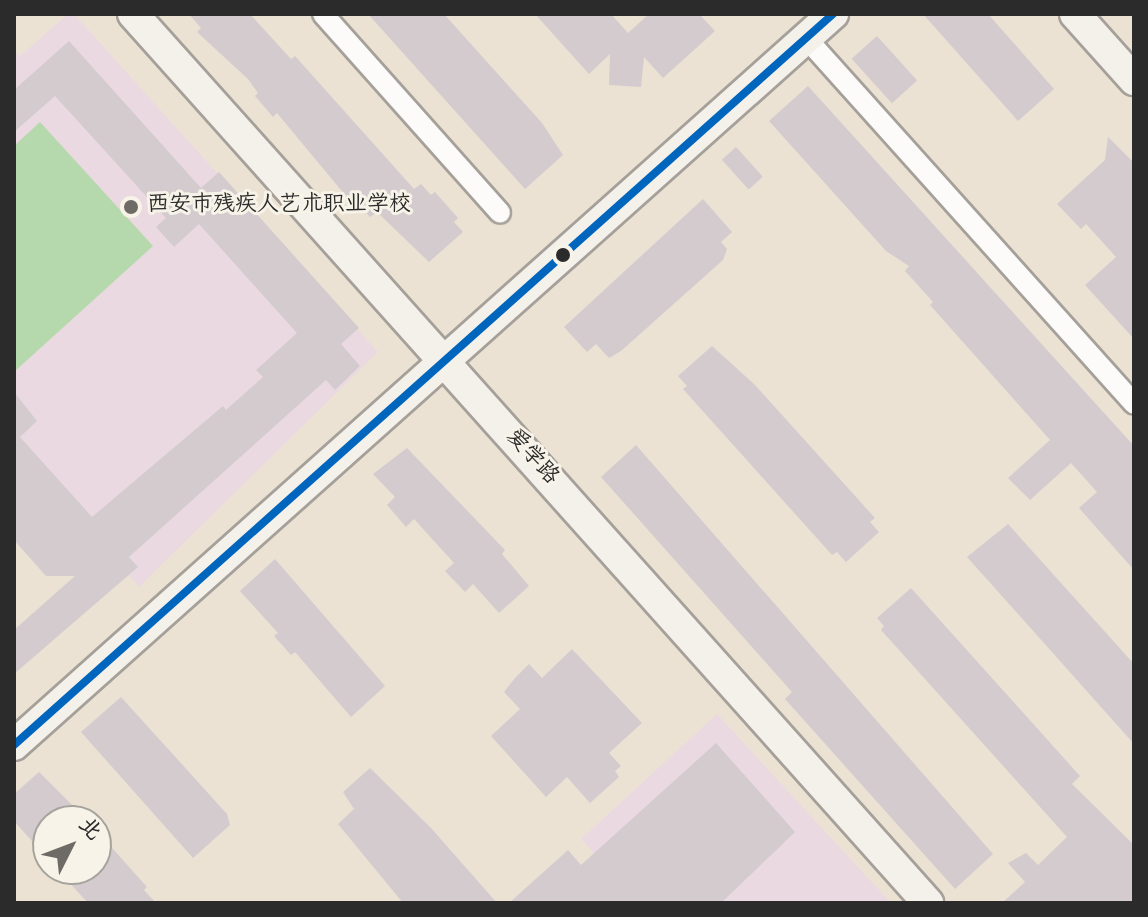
<!DOCTYPE html>
<meta charset="utf-8">
<style>
body{margin:0}
#map{position:relative;width:1148px;height:917px;overflow:hidden;background:#ebe2d4;font-family:"Gochi Hand","LXGW WenKai TC",sans-serif}
div>[style]{position:absolute}
[style*='--x']{left:calc(var(--x)*1px);top:calc(var(--y)*1px);width:calc(var(--w)*1px);rotate:calc(var(--a)*1deg)}
.built>*{inset:0;background:#ebd9e1}
.green>*{inset:0;background:#b5d8ac}
.building>*{inset:0;background:#d3cbce;transform-origin:0 0}
.roads{filter:drop-shadow(2px 0 #a5a099) drop-shadow(-2px 0 #a5a099) drop-shadow(0 2px #a5a099) drop-shadow(0 -2px #a5a099)}
.street>*{height:20px;margin:-10px;padding:0 10px;transform-origin:10px;border-radius:10px;background:#fcfbf9}
.secondary>*{height:30px;margin:-15px;padding:0 15px;transform-origin:15px;border-radius:15px;background:#f4f0ea}
.bus-1>*{height:8px;margin:-4px;padding:0 4px;transform-origin:4px;border-radius:4px;background:#0065bd}
.dots>*{width:22px;height:22px;translate:-50% -50%;box-sizing:border-box;border:4px solid #f7f3e8;border-radius:50%}
span{translate:-50% -50%;white-space:nowrap;text-align:center;line-height:1.15;-webkit-text-stroke:6px #f7f3e8;paint-order:stroke}
.poi-label{font-size:22px;color:#2b2b2b}
.left{translate:0 -50%;text-align:left}
.street-label{font-size:22px;color:#2b2b2b}
.frame{position:absolute;inset:0;border:16px solid #2b2b2b;pointer-events:none}
.north{position:absolute;left:32px;top:805px;width:80px;height:80px;box-sizing:border-box;background:#f7f3e8;border:2px solid #a5a39c;border-radius:50%;rotate:48deg;font-size:22px;font-weight:700;line-height:32px;text-align:center;color:#2b2b2b}
.north::after{content:'';display:block;margin:auto;width:28px;height:36px;background:#6e6b66;clip-path:polygon(50% 0,100% 100%,50% 72%,0 100%)}
</style>
<div id="map">
<div class="built">
<i style="clip-path:polygon(68px 14px,74px 14px,378px 352px,139px 587px,14px 445px,14px 49px,20px 56px)"></i>
<i style="clip-path:polygon(717px 714px,891px 903px,639px 903px,581px 839px)"></i>
</div>
<div class="green">
<i style="clip-path:polygon(40px 122px,153px 246px,14px 372px,14px 146px)"></i>
</div>
<div class="building">
<i style="clip-path:polygon(189px 14px,250px 14px,291px 59px,295px 56px,414px 189px,421px 184px,431px 195px,435px 192px,458px 218px,454px 222px,463px 232px,429px 262px,377px 212px,370px 217px,364px 210px,360px 213px,277px 113px,273px 117px,255px 96px,258px 93px,248px 79px,197px 32px,201px 28px)"></i>
<i style="clip-path:polygon(368px 14px,444px 14px,542px 123px,563px 155px,525px 189px)"></i>
<i style="clip-path:polygon(535px 14px,611px 14px,628px 33px,649px 14px,699px 14px,715px 31px,663px 78px,644px 57px,641px 87px,609px 85px,610px 54px,589px 74px)"></i>
<i style="clip-path:polygon(923px 14px,988px 14px,1054px 89px,1018px 121px)"></i>
<i style="left:877px;top:36px;width:60px;height:34px;rotate:48deg"></i>
<i style="clip-path:polygon(69px 41px,201px 188px,219px 172px,359px 328px,341px 344px,360px 366px,335px 390px,326px 380px,129px 557px,138px 567px,14px 674px,14px 630px,75px 576px,46px 576px,14px 540px,14px 392px,37px 421px,20px 437px,92px 517px,223px 406px,226px 410px,263px 377px,256px 370px,297px 333px,199px 224px,174px 247px,156px 227px,166px 218px,55px 96px,14px 132px,14px 90px)"></i>
<i style="clip-path:polygon(808px 86px,1134px 446px,1134px 570px,1079px 508px,1097px 492px,1071px 463px,1030px 500px,1008px 478px,1050px 440px,930px 305px,933px 302px,905px 271px,909px 266px,886px 251px,769px 121px)"></i>
<i style="clip-path:polygon(1108px 137px,1134px 163px,1134px 339px,1085px 285px,1116px 257px,1086px 224px,1081px 229px,1057px 204px,1105px 160px)"></i>
<i style="left:736px;top:147px;width:40px;height:19px;rotate:48deg"></i>
<i style="clip-path:polygon(703px 199px,732px 232px,721px 242px,727px 249px,723px 260px,621px 351px,609px 358px,596px 344px,587px 352px,564px 327px)"></i>
<i style="clip-path:polygon(712px 346px,754px 384px,875px 518px,870px 522px,879px 532px,846px 562px,837px 552px,832px 555px,683px 389px,687px 386px,678px 376px)"></i>
<i style="clip-path:polygon(636px 445px,993px 854px,955px 889px,785px 699px,792px 692px,601px 477px)"></i>
<i style="clip-path:polygon(407px 448px,505px 550px,502px 554px,529px 586px,499px 613px,473px 584px,465px 592px,445px 571px,454px 563px,414px 519px,406px 527px,387px 505px,395px 497px,373px 474px)"></i>
<i style="clip-path:polygon(1008px 524px,1134px 664px,1134px 744px,967px 557px)"></i>
<i style="clip-path:polygon(275px 559px,385px 686px,351px 717px,295px 652px,291px 655px,274px 636px,278px 633px,240px 591px)"></i>
<i style="clip-path:polygon(911px 588px,1080px 776px,1072px 784px,1134px 845px,1134px 903px,1002px 903px,1025px 882px,1008px 863px,1026px 853px,1038px 865px,1067px 837px,881px 630px,884px 626px,877px 618px)"></i>
<i style="clip-path:polygon(572px 649px,642px 723px,609px 753px,621px 766px,615px 771px,619px 777px,590px 803px,567px 777px,546px 797px,491px 736px,520px 709px,504px 692px,515px 678px,529px 664px,542px 678px)"></i>
<i style="clip-path:polygon(121px 697px,227px 814px,230px 825px,193px 858px,81px 732px)"></i>
<i style="clip-path:polygon(716px 743px,795px 832px,721px 903px,509px 903px,568px 850px,581px 865px)"></i>
<i style="clip-path:polygon(370px 768px,431px 828px,497px 903px,403px 903px,338px 824px,354px 809px,343px 792px)"></i>
<i style="clip-path:polygon(39px 772px,88px 821px,48px 821px,48px 859px,14px 821px,14px 794px)"></i>
<i style="clip-path:polygon(96px 830px,147px 887px,144px 890px,156px 903px,88px 903px,57px 869px,96px 869px)"></i>
</div>
<div class="roads">
<div class="street">
<i style="--x:323;--y:14;--w:266;--a:48.3"></i>
<i style="--x:806;--y:38;--w:491;--a:48.1"></i>
</div>
<div class="secondary">
<i style="--x:133;--y:14;--w:1193;--a:48.19"></i>
<i style="--x:1075;--y:14;--w:89;--a:48.2"></i>
<i style="--x:14;--y:745;--w:1098;--a:-41.75"></i>
</div>
</div>
<div class="bus-1">
<i style="--x:14;--y:745;--w:1098;--a:-41.75"></i>
</div>
<div class="dots">
<i style="left:131px;top:207px;background:#6e6b66"></i>
<i style="left:563px;top:255px;background:#2b2b2b"></i>
</div>
<div class="poi-label">
<span class="left" style="left:147px;top:207px">西安市残疾人艺术职业学校</span>
</div>
<div class="street-label">
<span style="left:531px;top:458px;rotate:48deg">爱学路</span>
</div>
<div class="frame"></div>
<div class="north">北</div>
</div>
